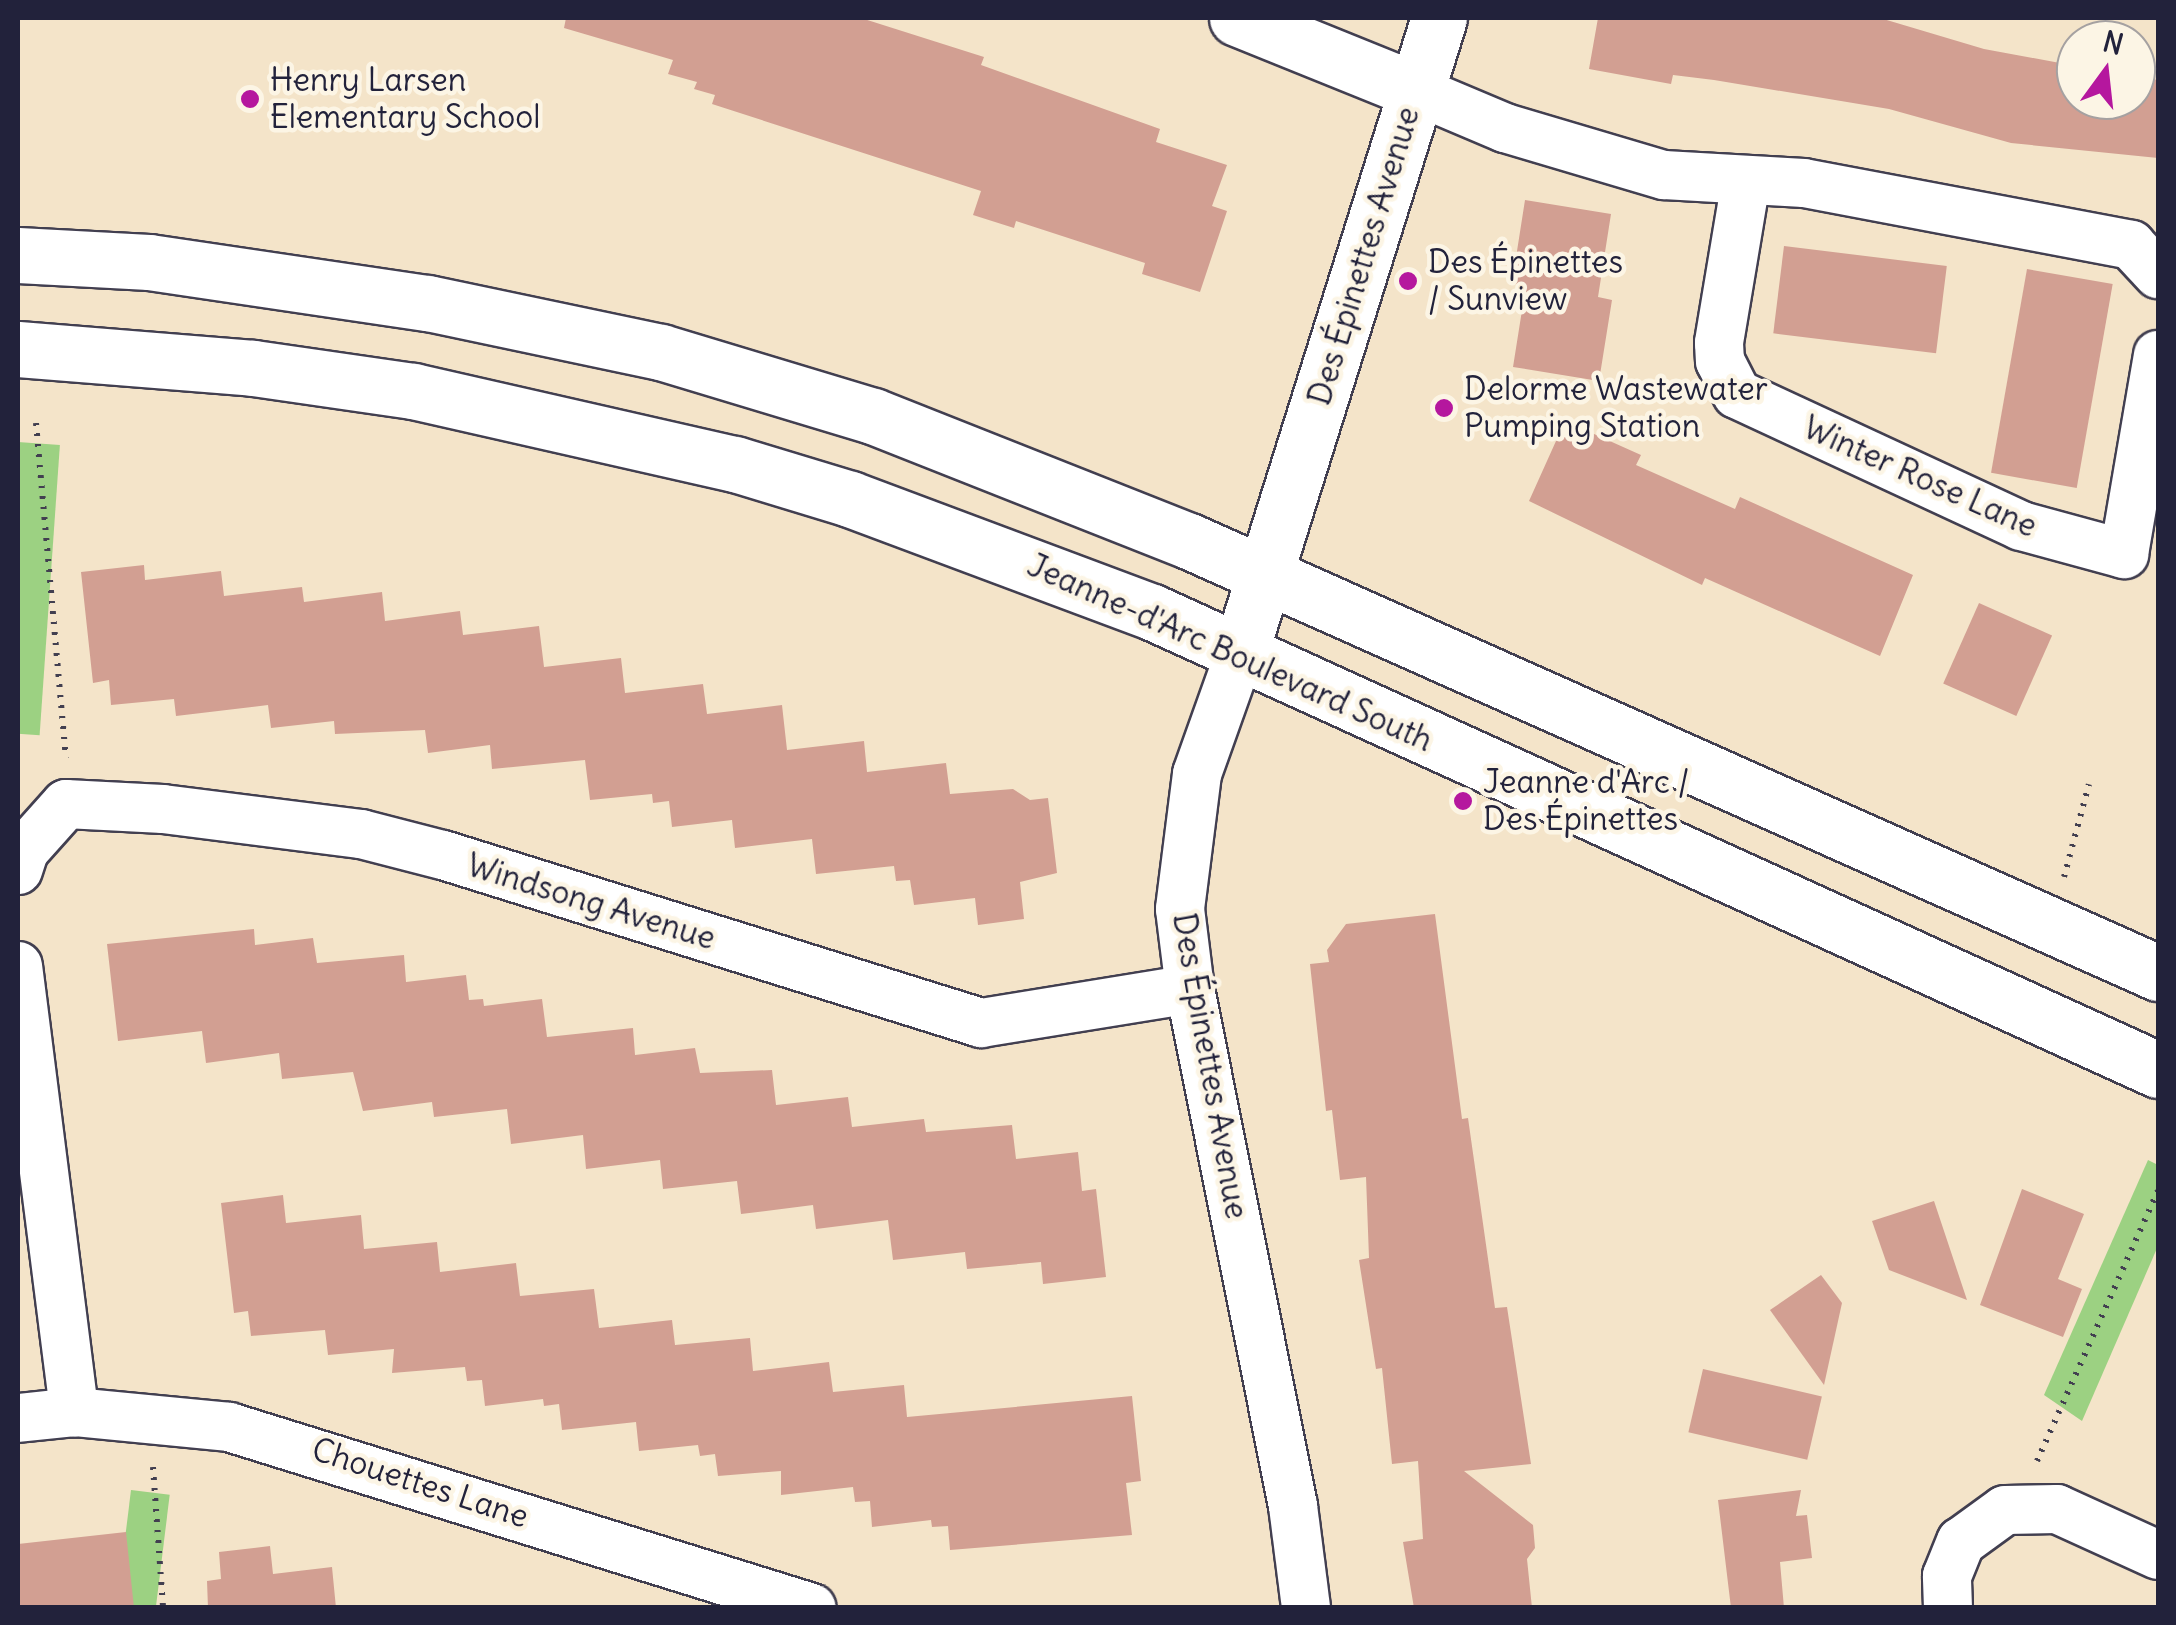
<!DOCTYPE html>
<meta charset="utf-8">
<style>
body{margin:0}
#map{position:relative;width:2176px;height:1625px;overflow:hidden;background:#f4e4c9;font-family:Delius,sans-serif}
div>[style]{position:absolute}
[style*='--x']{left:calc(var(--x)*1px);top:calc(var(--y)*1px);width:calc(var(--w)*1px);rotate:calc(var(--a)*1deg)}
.green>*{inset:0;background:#9cd182;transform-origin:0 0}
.building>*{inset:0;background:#d29f92;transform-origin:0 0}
.path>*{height:6px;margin-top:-3px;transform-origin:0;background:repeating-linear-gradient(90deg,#423f50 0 2.5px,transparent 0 10.5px)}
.roads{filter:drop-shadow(2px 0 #423f50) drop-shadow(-2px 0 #423f50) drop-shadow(0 2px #423f50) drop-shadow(0 -2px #423f50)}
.street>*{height:48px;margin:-24px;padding:0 24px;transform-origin:24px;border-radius:24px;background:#fff}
.secondary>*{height:55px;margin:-27.5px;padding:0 27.5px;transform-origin:27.5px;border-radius:27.5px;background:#fff}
.dots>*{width:28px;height:28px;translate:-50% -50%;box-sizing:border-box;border:5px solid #fcf5e5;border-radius:50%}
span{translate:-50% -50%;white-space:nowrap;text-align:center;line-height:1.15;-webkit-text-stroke:9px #fcf5e5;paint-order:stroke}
.poi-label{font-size:32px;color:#22223b}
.left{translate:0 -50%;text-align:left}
.street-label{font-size:32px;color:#22223b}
.frame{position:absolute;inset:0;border:20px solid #22223b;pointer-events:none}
.north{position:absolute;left:2056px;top:20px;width:100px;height:100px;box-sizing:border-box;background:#fcf5e5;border:2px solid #a5a1a1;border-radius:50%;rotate:15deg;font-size:28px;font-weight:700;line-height:40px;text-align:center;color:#22223b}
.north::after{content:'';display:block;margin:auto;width:35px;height:45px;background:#b5179e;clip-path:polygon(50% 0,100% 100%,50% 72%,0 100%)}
</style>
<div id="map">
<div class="green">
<i style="left:18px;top:442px;width:42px;height:291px;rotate:4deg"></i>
<i style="clip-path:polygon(2148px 1160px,2158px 1165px,2158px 1246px,2082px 1421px,2044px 1395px)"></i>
<i style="left:131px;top:1490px;width:39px;height:118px;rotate:7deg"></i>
</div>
<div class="building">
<i style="clip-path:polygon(566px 18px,861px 18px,984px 57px,981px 65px,1160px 129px,1156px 142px,1227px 165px,1212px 206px,1227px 211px,1200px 292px,1142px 274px,1145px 263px,1016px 221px,1014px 228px,973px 215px,981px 191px,712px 104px,715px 95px,694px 89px,697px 82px,668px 74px,673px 60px,564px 28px)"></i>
<i style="clip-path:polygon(1598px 18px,1880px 18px,1984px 49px,2076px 66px,2076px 100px,2136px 100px,2136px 76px,2158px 80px,2158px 158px,2011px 143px,1889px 109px,1714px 80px,1673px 75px,1671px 84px,1589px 69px)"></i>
<i style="clip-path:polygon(1525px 200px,1611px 214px,1598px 297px,1612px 300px,1599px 381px,1513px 367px,1526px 285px,1512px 283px)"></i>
<i style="left:1784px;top:246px;width:164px;height:88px;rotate:7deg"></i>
<i style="left:2027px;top:269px;width:87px;height:207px;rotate:10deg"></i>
<i style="clip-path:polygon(1565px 421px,1641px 455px,1636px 465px,1735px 509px,1740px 497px,1913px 575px,1880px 656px,1705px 578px,1702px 585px,1529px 501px)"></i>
<i style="clip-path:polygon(144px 565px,145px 580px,221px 571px,224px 596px,302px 587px,304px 602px,382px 592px,385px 621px,460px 611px,463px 635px,539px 626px,544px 667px,621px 658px,625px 693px,703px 684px,707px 714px,782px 705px,787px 750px,864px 741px,867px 772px,946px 763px,950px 794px,1013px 789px,1030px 800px,1048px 798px,1057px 873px,1020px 882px,1024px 919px,978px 925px,975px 898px,914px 905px,910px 880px,896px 881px,894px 866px,816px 874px,812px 839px,735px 848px,732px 820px,672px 827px,669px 801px,653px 803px,652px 794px,590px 800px,585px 760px,492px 769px,490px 745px,428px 753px,425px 730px,335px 734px,334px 721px,271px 728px,268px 705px,176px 716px,174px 699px,111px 705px,109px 680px,93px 683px,81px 572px)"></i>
<i style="left:1979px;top:603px;width:80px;height:88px;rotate:24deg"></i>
<i style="clip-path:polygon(1435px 914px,1462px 1119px,1468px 1118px,1495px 1308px,1507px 1307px,1531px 1464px,1464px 1471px,1533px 1525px,1535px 1548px,1527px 1559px,1532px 1608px,1414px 1608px,1403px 1542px,1423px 1539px,1418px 1461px,1392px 1464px,1382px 1368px,1376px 1369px,1359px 1260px,1369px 1258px,1366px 1177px,1340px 1180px,1332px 1110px,1326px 1111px,1310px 964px,1329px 962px,1327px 950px,1346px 924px)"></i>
<i style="clip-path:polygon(254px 929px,255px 945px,313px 938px,317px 963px,404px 955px,406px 982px,466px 975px,469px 1000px,483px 999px,484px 1006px,542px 999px,547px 1037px,633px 1028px,635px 1055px,695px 1048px,700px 1073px,772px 1070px,776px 1105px,848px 1097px,852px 1127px,924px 1119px,926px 1132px,1012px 1125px,1016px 1159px,1078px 1152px,1082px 1191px,1096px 1189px,1106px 1277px,1043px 1284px,1041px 1262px,967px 1269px,965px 1252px,893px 1260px,888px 1220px,816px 1229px,813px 1205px,741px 1214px,737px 1181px,663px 1189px,660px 1160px,586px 1169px,583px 1135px,511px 1144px,507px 1109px,434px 1117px,432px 1102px,363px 1111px,353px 1072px,282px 1079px,279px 1053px,206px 1063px,202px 1031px,118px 1041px,107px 944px)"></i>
<i style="clip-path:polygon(2022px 1189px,2084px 1214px,2058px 1279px,2082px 1289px,2063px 1337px,1980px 1305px)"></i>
<i style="clip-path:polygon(283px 1195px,286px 1223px,361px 1215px,364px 1249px,437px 1242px,440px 1272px,516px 1263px,520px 1296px,594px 1289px,599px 1328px,672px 1320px,675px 1345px,750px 1338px,753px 1371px,829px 1362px,833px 1392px,904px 1385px,907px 1417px,1132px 1396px,1141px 1481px,1126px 1483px,1132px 1535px,950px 1550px,948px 1526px,932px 1527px,931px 1520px,872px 1527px,870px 1501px,855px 1502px,853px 1487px,781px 1495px,781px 1471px,718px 1476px,715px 1454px,700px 1456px,698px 1445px,639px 1451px,636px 1422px,562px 1430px,559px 1404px,544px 1406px,543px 1399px,485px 1406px,482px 1380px,467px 1381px,465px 1367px,392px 1373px,394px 1349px,328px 1355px,325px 1330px,251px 1336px,248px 1311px,234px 1313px,221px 1203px)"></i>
<i style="clip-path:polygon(1934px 1201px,1967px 1300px,1889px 1270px,1872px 1221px)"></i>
<i style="clip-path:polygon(1821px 1275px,1842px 1303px,1824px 1385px,1770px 1310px)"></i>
<i style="left:1703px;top:1369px;width:122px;height:65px;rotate:13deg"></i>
<i style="clip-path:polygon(1801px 1490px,1796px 1516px,1807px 1515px,1812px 1558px,1780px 1562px,1784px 1608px,1731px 1608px,1718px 1500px)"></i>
<i style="clip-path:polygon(126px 1532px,134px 1608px,18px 1608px,18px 1544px)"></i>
<i style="clip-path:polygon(270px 1546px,273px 1574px,332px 1567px,336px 1608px,208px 1608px,207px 1581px,221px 1579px,219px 1552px)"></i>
</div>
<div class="path">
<i style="--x:36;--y:423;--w:336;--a:84.9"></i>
<i style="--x:2064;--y:877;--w:96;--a:-75"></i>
<i style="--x:2037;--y:1461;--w:296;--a:-65.9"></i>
<i style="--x:153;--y:1467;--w:141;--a:85.9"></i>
</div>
<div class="roads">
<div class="street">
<i style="--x:1415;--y:90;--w:98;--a:22.9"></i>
<i style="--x:1505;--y:128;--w:166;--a:16.5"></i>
<i style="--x:1664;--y:175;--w:140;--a:3.3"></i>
<i style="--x:1804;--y:183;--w:333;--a:10.7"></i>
<i style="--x:2131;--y:245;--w:40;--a:47"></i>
<i style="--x:1746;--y:181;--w:164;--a:99.5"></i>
<i style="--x:1719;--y:343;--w:18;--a:87"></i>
<i style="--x:1720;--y:361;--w:37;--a:63"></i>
<i style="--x:1737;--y:394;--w:313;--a:24.9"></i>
<i style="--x:2021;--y:526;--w:107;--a:15.2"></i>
<i style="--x:2124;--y:554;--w:202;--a:-80.3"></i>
<i style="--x:1240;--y:653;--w:128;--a:109.6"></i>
<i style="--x:1197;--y:774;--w:136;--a:97.2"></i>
<i style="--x:1180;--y:909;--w:81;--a:82.9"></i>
<i style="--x:1190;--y:989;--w:527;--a:78.73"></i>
<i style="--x:1293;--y:1506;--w:103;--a:82.7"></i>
<i style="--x:18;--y:870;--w:20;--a:-72"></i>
<i style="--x:24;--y:851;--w:63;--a:-48.2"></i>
<i style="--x:66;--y:804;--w:97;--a:3"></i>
<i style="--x:163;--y:809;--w:200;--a:7.2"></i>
<i style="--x:361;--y:834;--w:85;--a:14.4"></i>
<i style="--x:443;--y:855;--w:564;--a:17.34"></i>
<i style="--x:981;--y:1023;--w:212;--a:-9.2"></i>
<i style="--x:18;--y:966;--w:450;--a:82.8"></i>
<i style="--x:18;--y:1418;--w:56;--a:-6.1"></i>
<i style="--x:74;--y:1412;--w:156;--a:5.5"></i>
<i style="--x:229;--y:1427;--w:610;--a:17.25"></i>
<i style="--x:1948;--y:1608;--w:32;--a:-92"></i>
<i style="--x:1947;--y:1576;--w:37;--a:-68"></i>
<i style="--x:1961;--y:1542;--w:54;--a:-36"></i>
<i style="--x:2005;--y:1510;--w:52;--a:-1.1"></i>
<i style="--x:2057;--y:1509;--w:111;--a:24.5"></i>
</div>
<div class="secondary">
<i style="--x:1237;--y:18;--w:192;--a:22"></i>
<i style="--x:18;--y:255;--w:131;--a:3.1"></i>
<i style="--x:149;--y:262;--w:282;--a:8.4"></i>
<i style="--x:428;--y:303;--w:238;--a:11.9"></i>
<i style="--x:661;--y:352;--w:221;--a:16.8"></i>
<i style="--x:873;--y:416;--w:340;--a:21.6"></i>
<i style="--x:1189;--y:541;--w:1061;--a:24.03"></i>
<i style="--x:18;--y:349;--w:236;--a:4.6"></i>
<i style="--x:253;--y:368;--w:162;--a:8.2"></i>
<i style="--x:413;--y:391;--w:330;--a:12.8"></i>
<i style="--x:735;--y:464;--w:120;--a:16.9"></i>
<i style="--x:850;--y:499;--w:322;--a:20.5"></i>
<i style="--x:1152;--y:612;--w:1105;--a:24.48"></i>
<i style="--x:1240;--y:653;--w:665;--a:-72.6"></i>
</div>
</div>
<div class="dots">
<i style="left:250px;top:99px;background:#b5179e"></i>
<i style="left:1408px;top:281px;background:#b5179e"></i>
<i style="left:1444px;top:408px;background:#b5179e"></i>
<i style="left:1463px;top:801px;background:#b5179e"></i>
</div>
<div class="poi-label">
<span class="left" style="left:270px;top:99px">Henry Larsen<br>Elementary School</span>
<span class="left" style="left:1428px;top:281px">Des Épinettes<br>/ Sunview</span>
<span class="left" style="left:1464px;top:408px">Delorme Wastewater<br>Pumping Station</span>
<span class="left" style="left:1483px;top:801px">Jeanne d'Arc /<br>Des Épinettes</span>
</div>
<div class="street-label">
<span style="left:1364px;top:256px;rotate:-73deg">Des Épinettes Avenue</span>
<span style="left:1920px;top:477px;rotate:24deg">Winter Rose Lane</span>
<span style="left:1230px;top:653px;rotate:24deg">Jeanne-d'Arc Boulevard South</span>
<span style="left:591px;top:902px;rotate:17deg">Windsong Avenue</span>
<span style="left:1210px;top:1066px;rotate:80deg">Des Épinettes Avenue</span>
<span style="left:420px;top:1483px;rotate:18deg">Chouettes Lane</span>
</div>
<div class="frame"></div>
<div class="north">N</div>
</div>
